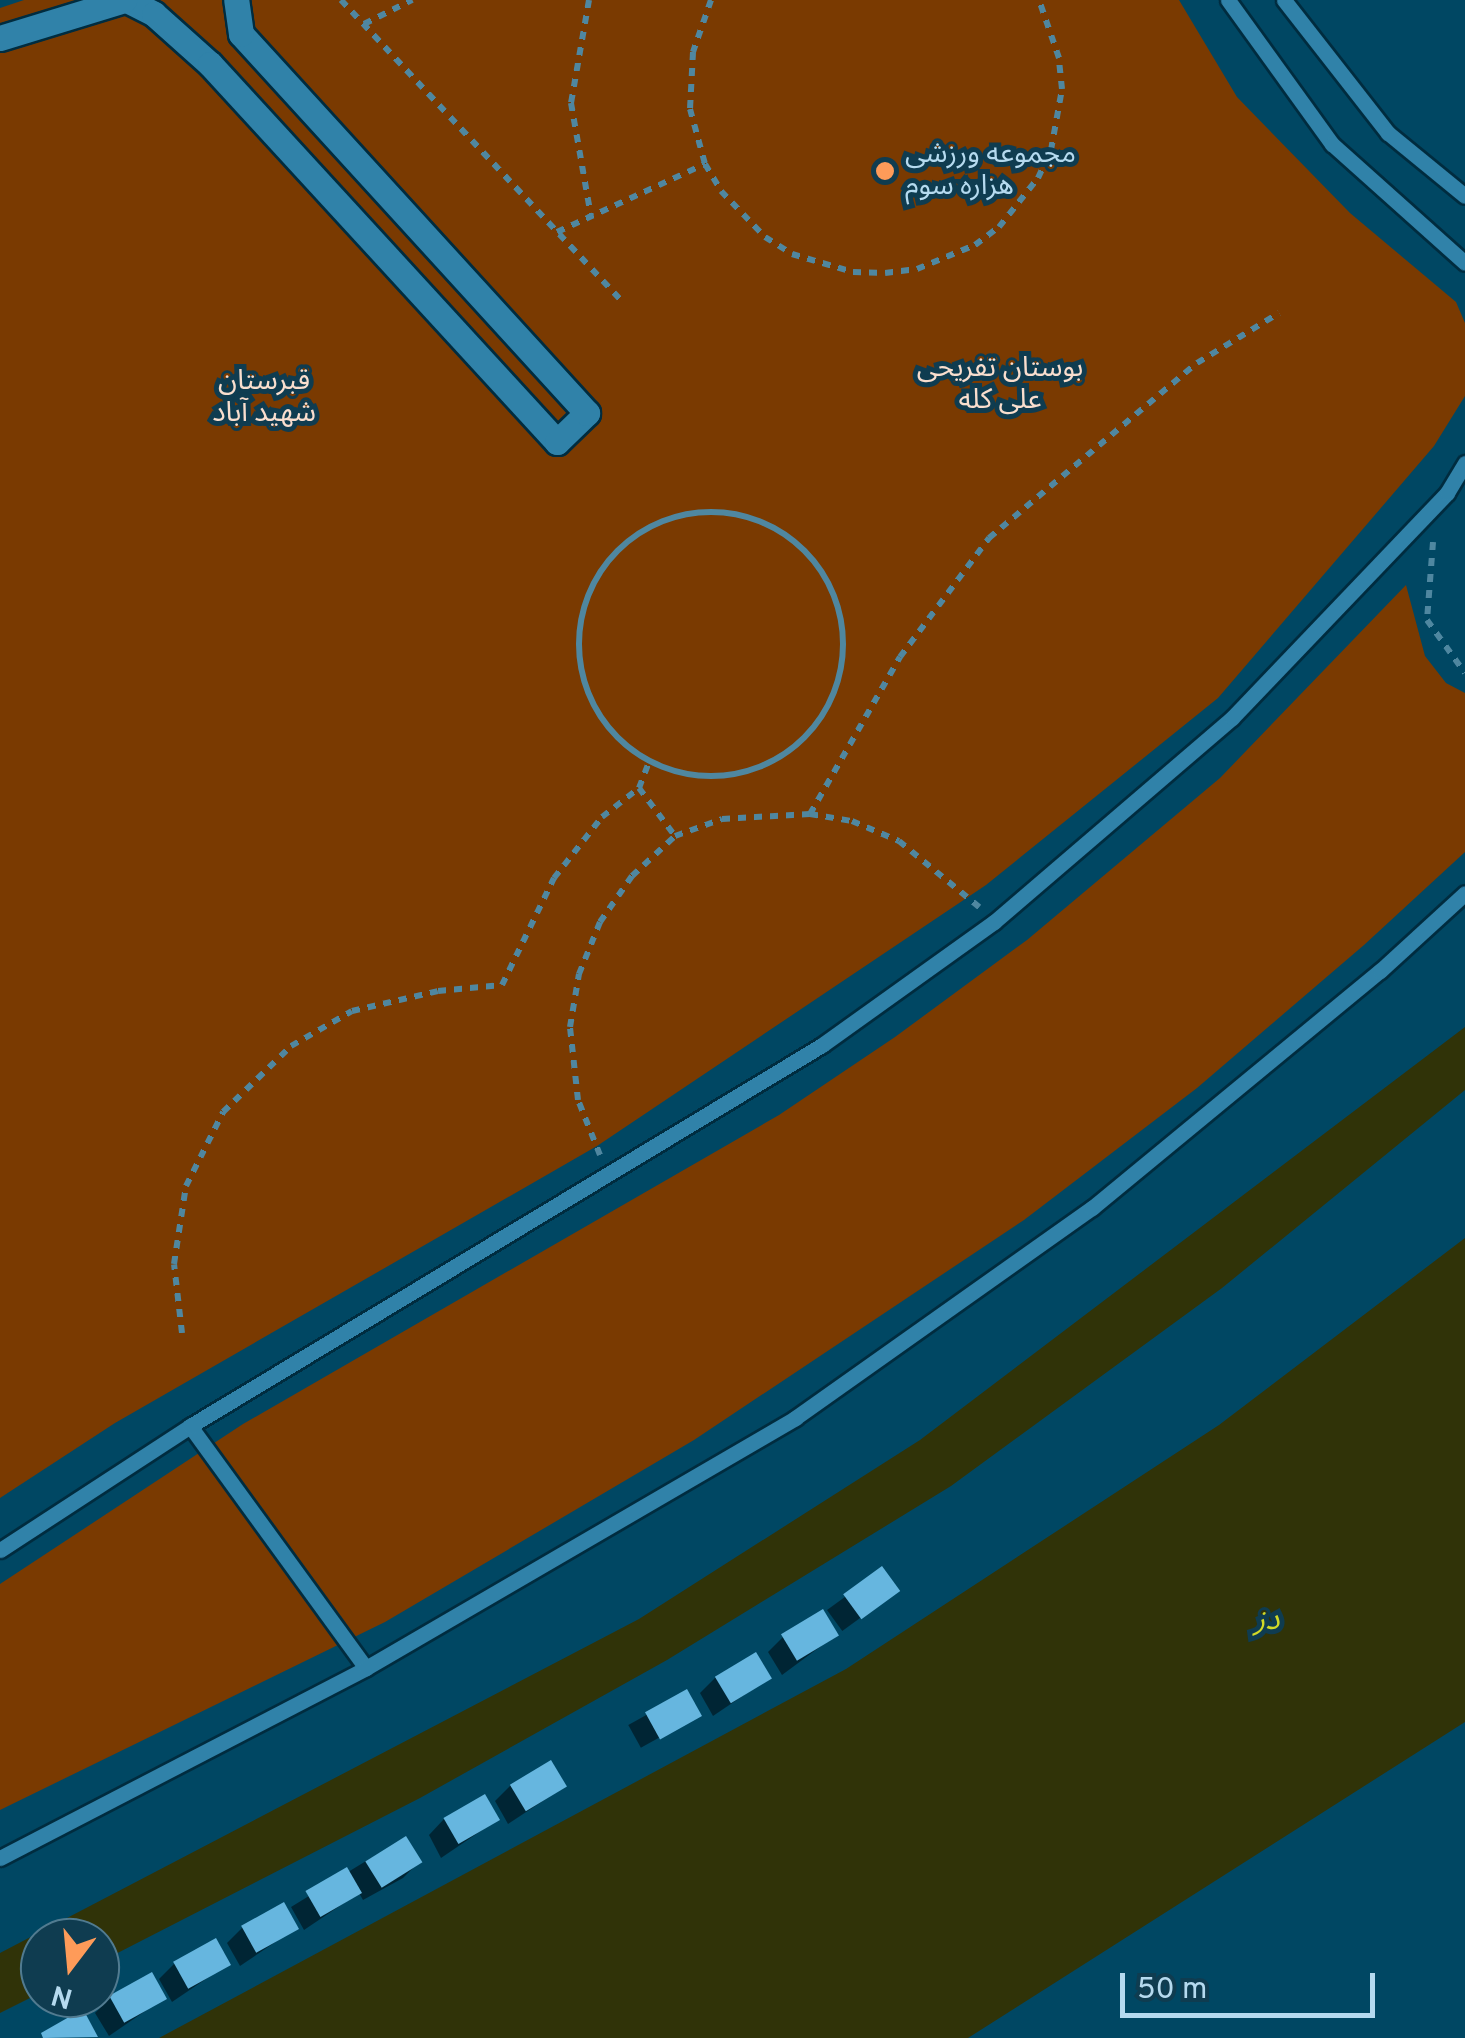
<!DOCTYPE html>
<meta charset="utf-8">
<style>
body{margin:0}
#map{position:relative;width:1465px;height:2038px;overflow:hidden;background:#004763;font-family:Overpass,"Noto Sans Arabic",sans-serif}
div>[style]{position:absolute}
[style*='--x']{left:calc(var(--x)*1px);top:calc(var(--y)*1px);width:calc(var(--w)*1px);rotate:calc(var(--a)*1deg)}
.green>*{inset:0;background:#7a3a01}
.water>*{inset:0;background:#303308}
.shadow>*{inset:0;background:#0007;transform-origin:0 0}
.building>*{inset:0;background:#66b6df;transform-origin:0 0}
.path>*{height:6px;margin-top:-3px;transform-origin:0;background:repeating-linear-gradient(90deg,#4f87a0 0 8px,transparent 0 16px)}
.path>.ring{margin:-3px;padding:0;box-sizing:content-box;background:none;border:6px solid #4f87a0;border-radius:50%}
.roads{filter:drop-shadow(2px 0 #002c3f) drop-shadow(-2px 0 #002c3f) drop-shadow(0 2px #002c3f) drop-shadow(0 -2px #002c3f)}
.lane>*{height:15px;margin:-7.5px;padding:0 7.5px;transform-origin:7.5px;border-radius:7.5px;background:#3082a9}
.street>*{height:25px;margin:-12.5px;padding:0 12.5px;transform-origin:12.5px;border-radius:12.5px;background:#3082a9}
.dots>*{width:28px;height:28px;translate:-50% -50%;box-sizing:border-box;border:5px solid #0f3c50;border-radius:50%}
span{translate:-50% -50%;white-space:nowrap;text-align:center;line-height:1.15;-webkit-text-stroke:10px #0f3c50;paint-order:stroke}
.poi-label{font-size:28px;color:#b5daef}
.left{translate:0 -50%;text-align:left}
.park-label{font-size:28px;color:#f9dece}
.water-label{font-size:30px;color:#d1d927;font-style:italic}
.north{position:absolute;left:20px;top:1918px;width:100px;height:100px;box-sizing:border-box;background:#0f3c50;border:2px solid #517b90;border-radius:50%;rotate:196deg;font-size:28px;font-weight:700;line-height:40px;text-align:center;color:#b5daef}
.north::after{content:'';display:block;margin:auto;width:35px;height:45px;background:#fe9b59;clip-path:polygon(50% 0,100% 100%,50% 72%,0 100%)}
.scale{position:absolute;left:1120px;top:1973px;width:255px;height:45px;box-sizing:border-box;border:5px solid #b5daef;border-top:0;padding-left:12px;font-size:30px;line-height:35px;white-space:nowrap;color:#b5daef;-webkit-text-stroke:8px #0f3c50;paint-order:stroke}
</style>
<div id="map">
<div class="green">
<i style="clip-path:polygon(24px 0,1179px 0,1237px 97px,1350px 213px,1456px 302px,1465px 323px,1465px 396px,1434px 446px,1218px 698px,986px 885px,597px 1146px,115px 1423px,0 1498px,0 8px)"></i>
<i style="clip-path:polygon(1406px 585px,1425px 656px,1446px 683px,1465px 693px,1465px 852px,1364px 945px,1197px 1088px,1024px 1220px,694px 1440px,385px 1622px,0 1810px,0 1584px,243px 1424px,779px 1115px,895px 1037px,1027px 940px,1220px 778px)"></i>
</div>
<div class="water">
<i style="clip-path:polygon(1465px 1027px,1465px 1090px,1222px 1288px,951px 1486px,667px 1660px,420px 1798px,100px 1962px,100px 1938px,40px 1938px,40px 1993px,0 2013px,0 1953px,639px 1619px,920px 1440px)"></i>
<i style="clip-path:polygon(1465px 1238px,1465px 1722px,968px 2038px,159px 2038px,846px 1669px,1219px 1425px)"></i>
</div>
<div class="shadow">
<i style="left:882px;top:1570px;width:26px;height:68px;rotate:54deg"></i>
<i style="clip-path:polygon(836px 1635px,782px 1675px,768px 1652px,783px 1637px)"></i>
<i style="clip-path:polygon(716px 1677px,769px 1678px,713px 1716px,700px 1693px)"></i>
<i style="left:686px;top:1693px;width:26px;height:66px;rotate:61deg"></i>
<i style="clip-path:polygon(511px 1785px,564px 1787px,508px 1824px,495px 1801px)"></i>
<i style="clip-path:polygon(444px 1819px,497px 1820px,441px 1858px,429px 1835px)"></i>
<i style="clip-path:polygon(366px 1861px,419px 1862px,403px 1878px,363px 1900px,359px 1893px,304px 1930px,291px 1907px)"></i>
<i style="clip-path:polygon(243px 1927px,296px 1928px,240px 1966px,227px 1943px)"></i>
<i style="clip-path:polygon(175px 1963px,228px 1964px,172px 2002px,159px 1979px)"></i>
<i style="clip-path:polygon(111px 1997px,164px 1998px,109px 2036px,95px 2013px)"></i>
</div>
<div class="building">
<i style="left:882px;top:1566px;width:31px;height:48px;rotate:54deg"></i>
<i style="left:823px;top:1609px;width:31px;height:49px;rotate:59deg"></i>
<i style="left:756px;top:1652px;width:31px;height:48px;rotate:59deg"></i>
<i style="left:687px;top:1689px;width:31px;height:48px;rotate:61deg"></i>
<i style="left:551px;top:1760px;width:31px;height:48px;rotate:59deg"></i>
<i style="left:485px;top:1794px;width:30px;height:48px;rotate:60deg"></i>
<i style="left:406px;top:1836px;width:31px;height:48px;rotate:58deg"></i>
<i style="left:347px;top:1867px;width:30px;height:48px;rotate:60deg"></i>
<i style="left:284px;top:1902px;width:31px;height:49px;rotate:61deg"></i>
<i style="left:216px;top:1938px;width:31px;height:49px;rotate:61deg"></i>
<i style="left:152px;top:1972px;width:31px;height:49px;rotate:61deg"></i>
<i style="clip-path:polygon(83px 2009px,98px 2037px,43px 2038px,41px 2033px)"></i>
</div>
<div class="path">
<i style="--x:341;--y:0;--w:415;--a:47"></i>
<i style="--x:589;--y:0;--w:105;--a:99.9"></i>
<i style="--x:571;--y:103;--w:115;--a:80"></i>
<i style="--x:711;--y:0;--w:55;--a:109.1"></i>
<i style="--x:693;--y:52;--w:57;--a:93"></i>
<i style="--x:690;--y:109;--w:57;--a:74.7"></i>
<i style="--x:705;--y:164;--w:31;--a:59"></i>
<i style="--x:721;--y:191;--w:64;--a:46.3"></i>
<i style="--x:765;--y:237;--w:32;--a:32"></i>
<i style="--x:792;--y:254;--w:64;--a:16.4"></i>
<i style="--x:853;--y:272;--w:32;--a:2"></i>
<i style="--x:885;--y:273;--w:32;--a:-7"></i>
<i style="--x:917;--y:269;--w:63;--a:-22.5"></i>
<i style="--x:975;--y:245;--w:30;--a:-37"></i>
<i style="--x:999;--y:227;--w:63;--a:-51.5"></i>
<i style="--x:1038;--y:178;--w:31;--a:-65"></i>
<i style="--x:1051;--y:150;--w:62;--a:-79.8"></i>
<i style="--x:1062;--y:89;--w:31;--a:-96"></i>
<i style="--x:1059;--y:58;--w:61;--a:-109"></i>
<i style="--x:364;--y:24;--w:54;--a:-26.6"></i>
<i style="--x:557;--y:232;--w:163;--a:-24.7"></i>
<i class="ring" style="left:579px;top:512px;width:258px;height:258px"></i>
<i style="--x:1433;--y:542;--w:78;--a:94.4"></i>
<i style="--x:1427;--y:620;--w:65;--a:54.4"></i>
<i style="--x:639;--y:788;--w:30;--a:-69"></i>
<i style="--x:810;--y:814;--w:43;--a:9.5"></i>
<i style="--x:852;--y:821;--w:51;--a:23.1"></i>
<i style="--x:899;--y:841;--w:104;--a:39.5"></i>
<i style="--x:600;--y:1155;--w:59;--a:-111.8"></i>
<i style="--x:578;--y:1100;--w:73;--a:-96.3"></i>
<i style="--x:570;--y:1027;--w:54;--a:-80.4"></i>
<i style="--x:579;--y:974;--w:56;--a:-68"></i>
<i style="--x:600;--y:922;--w:56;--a:-55.2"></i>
<i style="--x:632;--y:876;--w:59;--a:-42.9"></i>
<i style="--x:675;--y:836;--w:50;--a:-19.9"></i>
<i style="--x:722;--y:819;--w:88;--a:-3.3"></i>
<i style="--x:810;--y:814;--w:181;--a:-60.2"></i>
<i style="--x:900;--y:657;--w:149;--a:-53.2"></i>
<i style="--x:989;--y:538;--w:272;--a:-40.1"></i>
<i style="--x:1197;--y:363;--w:96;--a:-31.4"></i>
<i style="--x:182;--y:1333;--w:69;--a:-96.6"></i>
<i style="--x:174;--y:1264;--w:79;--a:-81.3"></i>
<i style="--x:186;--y:1186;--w:83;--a:-63.4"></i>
<i style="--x:223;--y:1112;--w:95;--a:-44.1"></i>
<i style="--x:291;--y:1046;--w:70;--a:-29.8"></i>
<i style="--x:352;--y:1011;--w:88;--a:-13.1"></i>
<i style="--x:438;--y:991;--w:64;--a:-5.4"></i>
<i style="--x:502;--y:985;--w:119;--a:-64.1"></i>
<i style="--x:554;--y:878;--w:78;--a:-51.8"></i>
<i style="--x:602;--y:817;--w:47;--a:-38.1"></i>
<i style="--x:639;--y:788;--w:60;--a:53.1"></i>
</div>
<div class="roads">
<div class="lane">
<i style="--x:1228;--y:0;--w:178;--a:54.2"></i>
<i style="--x:1332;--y:144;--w:178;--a:41.8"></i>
<i style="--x:1284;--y:0;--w:169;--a:52"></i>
<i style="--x:1388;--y:133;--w:99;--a:39.3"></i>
<i style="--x:190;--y:1426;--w:299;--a:54"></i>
<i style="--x:0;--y:1550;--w:227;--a:-33.1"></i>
<i style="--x:190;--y:1426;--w:738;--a:-31.08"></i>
<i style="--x:822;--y:1045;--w:211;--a:-35.6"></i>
<i style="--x:994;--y:922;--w:313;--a:-40.6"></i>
<i style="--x:1232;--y:718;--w:311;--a:-46.3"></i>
<i style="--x:1447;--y:493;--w:35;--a:-59"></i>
<i style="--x:0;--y:1858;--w:412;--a:-27.4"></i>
<i style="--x:366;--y:1668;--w:497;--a:-30.2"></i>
<i style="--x:795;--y:1418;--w:364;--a:-35.3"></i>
<i style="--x:1092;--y:1208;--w:373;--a:-39.5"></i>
<i style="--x:1380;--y:971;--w:115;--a:-42.5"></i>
</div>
<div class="street">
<i style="--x:127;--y:0;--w:30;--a:27"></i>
<i style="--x:154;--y:14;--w:75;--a:41.8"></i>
<i style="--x:210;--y:64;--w:513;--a:47.45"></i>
<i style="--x:557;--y:442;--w:42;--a:-44"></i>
<i style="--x:587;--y:413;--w:513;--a:-132.39"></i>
<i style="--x:241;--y:34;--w:34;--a:-98"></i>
<i style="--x:0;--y:38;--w:130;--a:-17"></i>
</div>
</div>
<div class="dots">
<i style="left:885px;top:171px;background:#fe9b59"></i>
</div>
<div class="poi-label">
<span class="left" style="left:905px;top:171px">مجموعه ورزشی<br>هزاره سوم</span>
</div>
<div class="park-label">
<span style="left:1000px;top:385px">بوستان تفریحی<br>علی کله</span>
<span style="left:264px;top:398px">قبرستان<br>شهید آباد</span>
</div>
<div class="water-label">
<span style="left:1267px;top:1622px">دز</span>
</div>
<div class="north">N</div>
<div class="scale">50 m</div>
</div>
